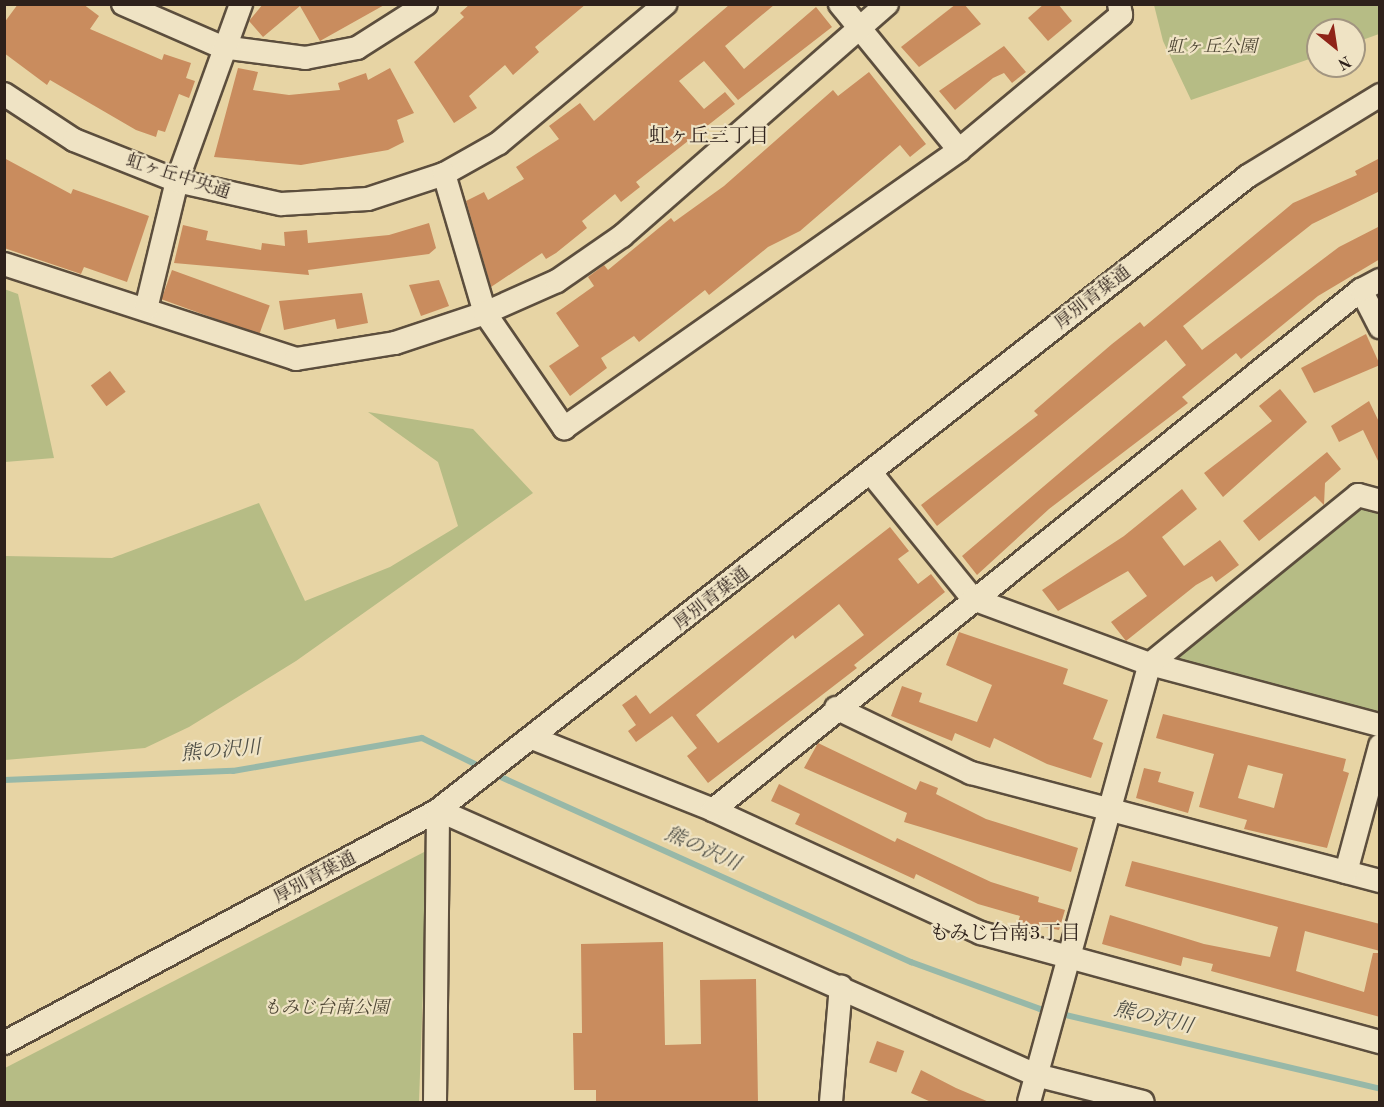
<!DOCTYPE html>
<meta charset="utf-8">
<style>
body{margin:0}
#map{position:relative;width:1384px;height:1107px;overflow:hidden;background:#e7d4a4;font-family:"Old Standard TT","Noto Serif JP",serif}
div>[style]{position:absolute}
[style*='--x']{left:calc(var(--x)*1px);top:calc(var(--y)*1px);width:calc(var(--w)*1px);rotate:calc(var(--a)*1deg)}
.green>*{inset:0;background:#b6bc85}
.stream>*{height:6px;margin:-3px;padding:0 3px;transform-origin:3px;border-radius:3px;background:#97b8a8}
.building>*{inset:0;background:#c98c5e;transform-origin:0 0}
.roads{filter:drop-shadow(2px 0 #5c4e3d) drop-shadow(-2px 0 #5c4e3d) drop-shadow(0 2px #5c4e3d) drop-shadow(0 -2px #5c4e3d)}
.minor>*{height:22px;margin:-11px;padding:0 11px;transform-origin:11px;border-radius:11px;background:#efe3c4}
span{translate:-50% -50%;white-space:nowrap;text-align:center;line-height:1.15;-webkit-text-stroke:4.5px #efe3c4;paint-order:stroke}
.park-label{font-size:18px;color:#504836;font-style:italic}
.street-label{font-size:18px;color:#2e211b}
.neighbourhood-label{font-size:20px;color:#2e211b}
.water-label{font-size:20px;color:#4e4e45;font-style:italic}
.frame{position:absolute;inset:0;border:6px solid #2e211b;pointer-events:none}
.north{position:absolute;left:1306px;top:18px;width:60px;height:60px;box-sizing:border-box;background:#efe3c4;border:2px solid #a29580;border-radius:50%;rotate:150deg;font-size:16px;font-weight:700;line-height:24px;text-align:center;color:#2e211b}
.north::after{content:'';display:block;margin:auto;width:21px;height:27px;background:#8f2418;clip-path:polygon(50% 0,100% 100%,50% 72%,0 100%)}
</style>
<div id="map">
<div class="green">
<i style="clip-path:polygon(1154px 5px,1379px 5px,1379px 34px,1354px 43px,1354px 30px,1318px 30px,1318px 56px,1191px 100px,1163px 41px)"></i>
<i style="clip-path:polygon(4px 289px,18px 294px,54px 458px,5px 462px)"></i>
<i style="clip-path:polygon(368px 412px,473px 429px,533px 493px,296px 661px,189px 727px,145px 748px,5px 760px,5px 556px,112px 558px,259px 503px,305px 601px,390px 567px,458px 526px,438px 462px)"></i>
<i style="clip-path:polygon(1358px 495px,1379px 501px,1379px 725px,1150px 664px)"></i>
<i style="clip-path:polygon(428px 850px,419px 1102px,5px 1102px,5px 1068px)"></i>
</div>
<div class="stream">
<i style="--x:492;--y:773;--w:460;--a:24.3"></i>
<i style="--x:911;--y:962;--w:137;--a:20"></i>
<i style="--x:1040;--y:1009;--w:349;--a:13.2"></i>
<i style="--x:4;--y:780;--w:229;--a:-2.3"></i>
<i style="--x:233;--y:771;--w:192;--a:-9.9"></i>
<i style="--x:422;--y:738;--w:68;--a:26.2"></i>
</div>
<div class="building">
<i style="clip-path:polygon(18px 4px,83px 4px,99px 16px,90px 29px,162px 60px,164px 54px,191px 63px,186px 78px,195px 81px,189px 98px,179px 94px,165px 132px,158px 130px,156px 137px,136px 130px,50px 80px,47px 85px,4px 53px,4px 23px)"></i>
<i style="clip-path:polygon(263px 4px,386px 4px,320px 41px,300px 6px,263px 37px,249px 21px)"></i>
<i style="clip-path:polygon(470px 4px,586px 4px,535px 47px,539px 52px,513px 75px,505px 65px,469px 96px,477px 108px,454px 123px,414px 62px,464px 17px,460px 13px)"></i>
<i style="clip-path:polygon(956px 4px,964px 4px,981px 24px,919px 67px,901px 47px)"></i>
<i style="clip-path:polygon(1044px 4px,1058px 4px,1072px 21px,1048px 41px,1028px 18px)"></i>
<i style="clip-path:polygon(729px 5px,774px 5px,725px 46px,744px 69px,816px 7px,832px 27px,738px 100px,704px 61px,679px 81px,704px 109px,725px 92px,735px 104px,636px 182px,640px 187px,621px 202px,615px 194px,582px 221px,587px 228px,556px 253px,546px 259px,542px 253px,491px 287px,466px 201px,484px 192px,488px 200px,524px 179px,516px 167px,559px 139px,549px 126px,580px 103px,594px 121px)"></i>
<i style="clip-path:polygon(1004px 46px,1026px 72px,1012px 83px,1004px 73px,993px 78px,955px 110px,939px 91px)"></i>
<i style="clip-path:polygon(238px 68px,258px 72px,253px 90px,289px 95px,340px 90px,338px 83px,366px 73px,368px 80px,390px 68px,414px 113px,397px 120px,404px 142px,388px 150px,301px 165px,214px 157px)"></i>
<i style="clip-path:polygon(869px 72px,926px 144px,910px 157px,900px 145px,800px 231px,768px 247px,709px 295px,705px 290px,639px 342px,634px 336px,601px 358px,607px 368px,570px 396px,549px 366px,579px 346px,556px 313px,594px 286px,588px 277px,604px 265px,608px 270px,671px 218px,674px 222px,724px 186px,833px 90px,838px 96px)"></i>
<i style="clip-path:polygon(4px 158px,71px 194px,73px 189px,149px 216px,127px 282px,84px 267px,81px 274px,4px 248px)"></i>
<i style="clip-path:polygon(1380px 158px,1380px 191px,1312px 224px,1183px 326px,1202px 350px,1339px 247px,1380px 226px,1380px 259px,1318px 296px,1241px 359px,1236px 353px,1182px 397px,1188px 403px,1049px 509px,977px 575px,962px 556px,1186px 365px,1166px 340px,937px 526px,921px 505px,1038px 415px,1034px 411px,1112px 344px,1140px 322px,1144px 327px,1293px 203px,1357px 175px,1355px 171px)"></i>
<i style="clip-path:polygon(429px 223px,436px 248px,429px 254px,308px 270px,309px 275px,174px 263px,183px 225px,208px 231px,206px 240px,261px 250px,262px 243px,285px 246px,284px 232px,307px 230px,308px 243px,389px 235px)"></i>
<i style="left:172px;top:270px;width:104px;height:31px;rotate:20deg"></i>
<i style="clip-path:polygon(439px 280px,449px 306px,421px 316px,409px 285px)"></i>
<i style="clip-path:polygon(362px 293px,368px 323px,337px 329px,335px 319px,284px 330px,279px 301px)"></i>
<i style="clip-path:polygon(1366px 334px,1380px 365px,1314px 393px,1301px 368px)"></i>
<i style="left:110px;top:371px;width:26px;height:24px;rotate:53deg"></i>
<i style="clip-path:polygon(1280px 389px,1307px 422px,1223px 497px,1204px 473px,1272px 421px,1259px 406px)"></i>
<i style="clip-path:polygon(1369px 401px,1380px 424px,1380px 465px,1363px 430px,1339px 442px,1331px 426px)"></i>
<i style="clip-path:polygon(1327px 452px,1341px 469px,1325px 483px,1324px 505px,1315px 496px,1259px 541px,1243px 521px)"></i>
<i style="clip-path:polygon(1182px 489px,1197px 509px,1162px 537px,1184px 566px,1220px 540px,1239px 565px,1216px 582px,1212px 576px,1196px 585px,1126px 641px,1111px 622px,1147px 596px,1128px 571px,1058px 611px,1042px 590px,1124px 536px)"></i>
<i style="clip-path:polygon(evenodd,890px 527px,909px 551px,898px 559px,918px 584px,931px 574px,945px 592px,854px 665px,857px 668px,708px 783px,687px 756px,697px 748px,672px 716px,636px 742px,628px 731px,636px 725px,622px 705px,636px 695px,650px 714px,890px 527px,839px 604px,864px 635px,718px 743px,696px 715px,793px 635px,795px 639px,839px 604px)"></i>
<i style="clip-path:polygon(959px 632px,1068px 669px,1063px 684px,1108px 700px,1093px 739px,1103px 743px,1091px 778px,1047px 764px,994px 738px,990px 748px,955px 733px,952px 741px,891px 716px,902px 686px,922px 693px,919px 702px,977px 722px,992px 685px,946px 665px)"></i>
<i style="clip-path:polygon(evenodd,1163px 714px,1346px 759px,1343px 771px,1349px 773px,1327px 848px,1244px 829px,1247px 820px,1199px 807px,1214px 754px,1156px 738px,1163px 714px,1248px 765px,1283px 774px,1274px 808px,1238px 798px,1248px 765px)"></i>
<i style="clip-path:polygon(818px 743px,916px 790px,920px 781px,938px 788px,936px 794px,986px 819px,1078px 848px,1071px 872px,904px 822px,907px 813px,804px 768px)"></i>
<i style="clip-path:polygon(1144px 768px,1161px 772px,1158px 782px,1194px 792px,1188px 813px,1136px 798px)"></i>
<i style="clip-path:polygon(779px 784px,895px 842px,897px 838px,991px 882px,1039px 897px,1038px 902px,1065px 910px,1059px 930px,1018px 922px,1020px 916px,978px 904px,916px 874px,914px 879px,795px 824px,800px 814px,771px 801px)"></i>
<i style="clip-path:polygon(1132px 861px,1380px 924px,1380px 951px,1305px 931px,1296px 971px,1364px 992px,1373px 953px,1380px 953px,1380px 1017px,1211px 971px,1213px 964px,1183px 957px,1181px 966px,1102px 944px,1110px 915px,1204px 944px,1270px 957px,1278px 927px,1125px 886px)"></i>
<i style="clip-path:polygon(663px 942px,665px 1045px,701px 1044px,700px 980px,756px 979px,758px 1102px,596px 1102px,596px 1090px,574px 1090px,573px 1033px,582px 1033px,581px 944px)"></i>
<i style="left:877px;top:1041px;width:29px;height:23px;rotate:20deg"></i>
<i style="clip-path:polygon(921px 1070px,956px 1088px,989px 1102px,931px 1102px,911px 1093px)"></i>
</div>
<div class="roads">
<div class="minor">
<i style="--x:123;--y:4;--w:108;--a:23.5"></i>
<i style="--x:222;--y:47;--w:84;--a:7.5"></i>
<i style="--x:305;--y:58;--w:53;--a:-10.9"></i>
<i style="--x:357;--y:48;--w:82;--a:-32.5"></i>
<i style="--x:840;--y:4;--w:188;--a:50.8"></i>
<i style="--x:4;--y:94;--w:84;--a:33.3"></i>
<i style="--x:74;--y:140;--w:111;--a:21.7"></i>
<i style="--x:177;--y:181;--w:107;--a:12.5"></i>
<i style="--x:281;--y:204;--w:87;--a:-3.3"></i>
<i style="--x:368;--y:199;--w:80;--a:-18.2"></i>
<i style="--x:444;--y:174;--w:63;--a:-29.4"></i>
<i style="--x:499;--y:143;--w:217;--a:-39.9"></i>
<i style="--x:444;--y:174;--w:145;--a:73.6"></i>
<i style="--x:485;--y:313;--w:140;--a:55.5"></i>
<i style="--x:564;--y:428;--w:483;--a:-35.1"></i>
<i style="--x:959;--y:150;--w:211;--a:-39.8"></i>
<i style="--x:1121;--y:15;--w:11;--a:-100"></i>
<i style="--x:4;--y:264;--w:307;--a:18"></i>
<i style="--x:296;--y:359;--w:100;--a:-9.2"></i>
<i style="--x:395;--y:343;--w:95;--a:-18.4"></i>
<i style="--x:485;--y:313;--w:79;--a:-24"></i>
<i style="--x:557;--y:281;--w:79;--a:-34.7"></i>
<i style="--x:622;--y:236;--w:352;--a:-41.2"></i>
<i style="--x:1361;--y:290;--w:42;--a:62.8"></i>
<i style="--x:146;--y:309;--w:132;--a:-76.4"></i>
<i style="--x:177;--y:181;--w:188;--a:-70.1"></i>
<i style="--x:871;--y:473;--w:162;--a:51"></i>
<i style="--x:973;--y:599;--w:189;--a:20.2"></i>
<i style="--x:1150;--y:664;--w:238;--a:14.9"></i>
<i style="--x:836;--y:708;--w:150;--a:25.7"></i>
<i style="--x:971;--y:773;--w:423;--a:14.8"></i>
<i style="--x:535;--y:739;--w:192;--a:21.7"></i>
<i style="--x:713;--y:810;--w:295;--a:24.7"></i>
<i style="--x:981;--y:933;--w:414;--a:15.3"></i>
<i style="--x:713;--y:810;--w:831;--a:-38.75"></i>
<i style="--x:1361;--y:290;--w:21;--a:-28"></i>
<i style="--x:1346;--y:872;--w:131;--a:-74.9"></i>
<i style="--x:4;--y:1043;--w:493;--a:-28.2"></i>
<i style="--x:438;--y:810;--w:1029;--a:-38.05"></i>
<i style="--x:1248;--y:176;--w:155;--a:-31.5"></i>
<i style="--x:435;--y:1102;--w:292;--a:-89.4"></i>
<i style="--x:438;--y:810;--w:654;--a:23.9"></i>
<i style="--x:1036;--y:1075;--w:110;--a:14.2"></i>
<i style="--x:831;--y:1102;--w:116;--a:-85.1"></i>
<i style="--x:1029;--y:1102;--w:454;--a:-74.6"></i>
<i style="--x:1150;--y:664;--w:268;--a:-39.1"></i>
<i style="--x:1358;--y:495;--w:23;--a:15"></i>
</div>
</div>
<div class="park-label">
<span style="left:1212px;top:47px">虹ヶ丘公園</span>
<span style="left:326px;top:1008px">もみじ台南公園</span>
</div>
<div class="street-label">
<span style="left:178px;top:177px;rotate:18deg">虹ヶ丘中央通</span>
<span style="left:1093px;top:298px;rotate:-38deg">厚別青葉通</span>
<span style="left:712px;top:599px;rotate:-38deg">厚別青葉通</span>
<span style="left:315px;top:878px;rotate:-28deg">厚別青葉通</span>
</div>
<div class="neighbourhood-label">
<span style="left:709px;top:137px">虹ヶ丘三丁目</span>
<span style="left:1005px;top:934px">もみじ台南3丁目</span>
</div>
<div class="water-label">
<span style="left:221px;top:752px;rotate:-5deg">熊の沢川</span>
<span style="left:702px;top:850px;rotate:24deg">熊の沢川</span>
<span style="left:1153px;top:1019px;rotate:13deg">熊の沢川</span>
</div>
<div class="frame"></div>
<div class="north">N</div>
</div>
